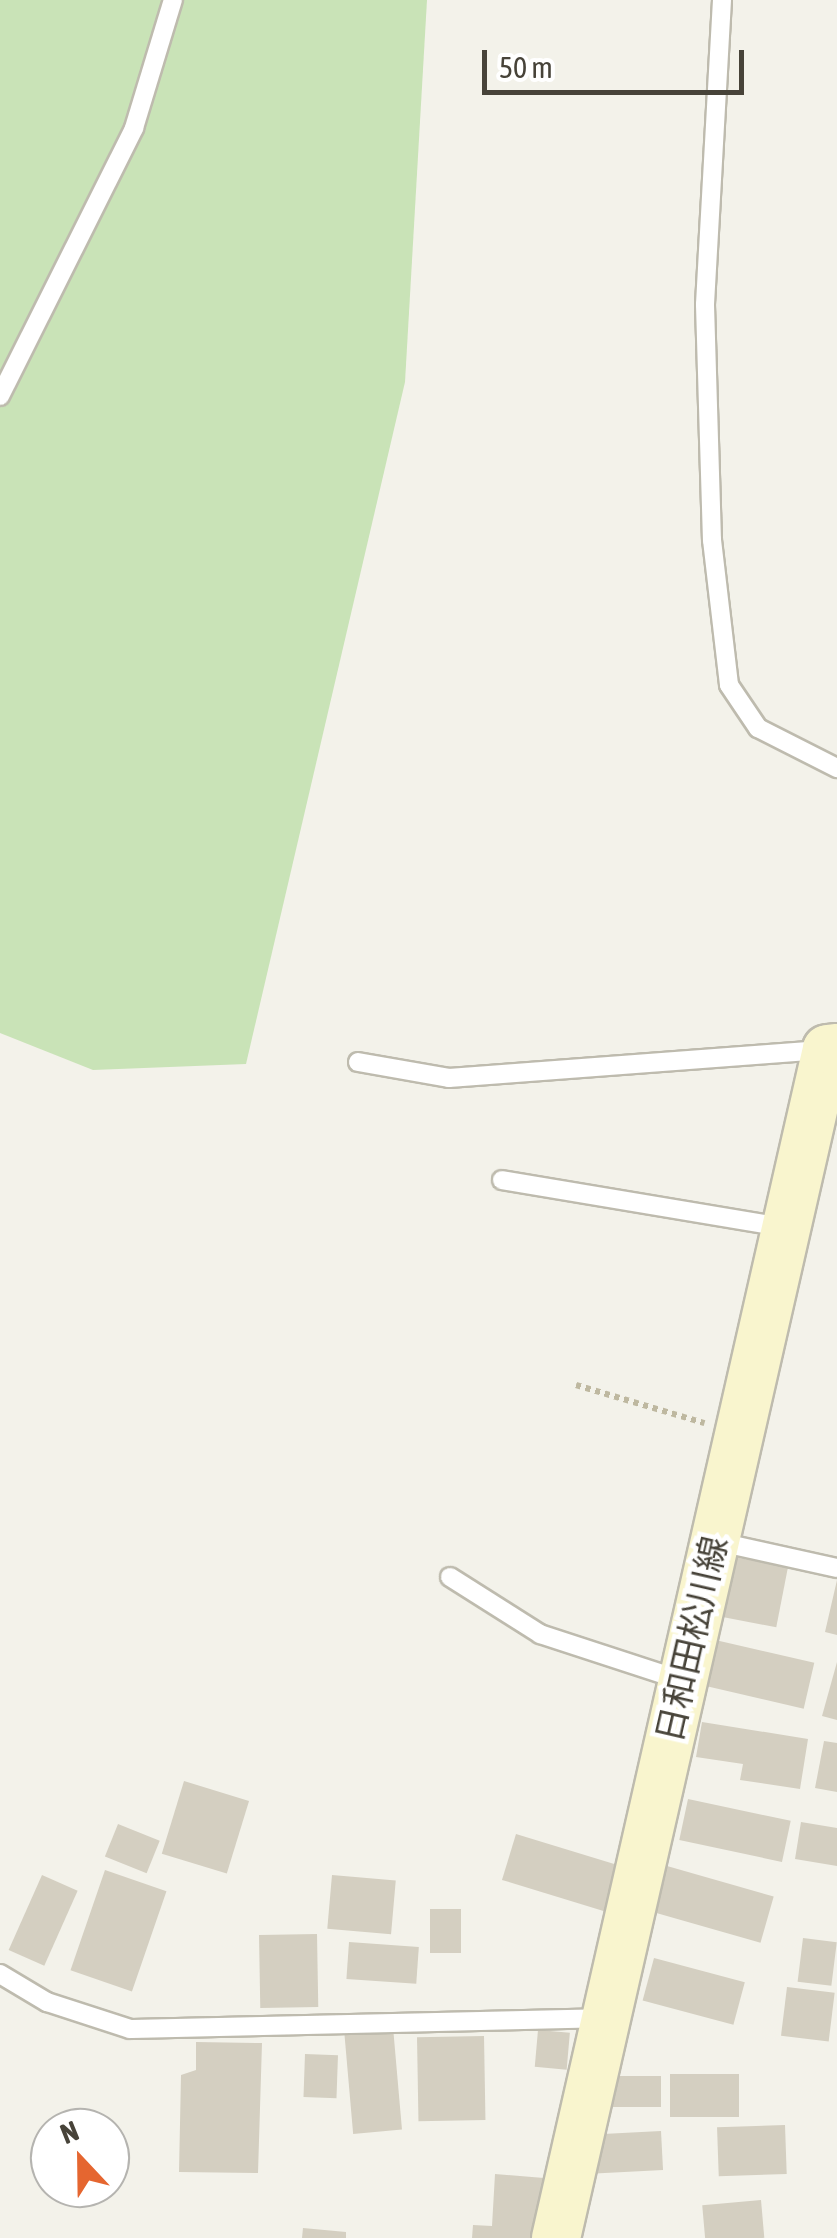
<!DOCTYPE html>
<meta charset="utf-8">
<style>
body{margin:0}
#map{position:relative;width:837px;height:2238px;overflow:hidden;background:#f3f2ea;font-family:"Asap Condensed","Noto Sans JP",sans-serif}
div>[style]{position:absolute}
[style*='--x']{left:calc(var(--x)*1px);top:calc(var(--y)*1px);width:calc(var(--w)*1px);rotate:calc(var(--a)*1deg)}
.green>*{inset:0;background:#c9e3b7}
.building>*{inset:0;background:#d4cfc1;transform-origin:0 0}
.path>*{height:6px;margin-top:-3px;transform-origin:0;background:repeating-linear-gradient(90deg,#beb8a0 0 5px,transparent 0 10px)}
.roads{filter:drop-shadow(2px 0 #bebbae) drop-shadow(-2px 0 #bebbae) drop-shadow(0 2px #bebbae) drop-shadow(0 -2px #bebbae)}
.service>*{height:18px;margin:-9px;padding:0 9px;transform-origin:9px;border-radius:9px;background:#fff}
.secondary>*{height:48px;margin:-24px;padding:0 24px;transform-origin:24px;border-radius:24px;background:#f9f5ce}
span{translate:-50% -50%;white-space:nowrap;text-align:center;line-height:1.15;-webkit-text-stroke:9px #fff;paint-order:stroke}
.street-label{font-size:35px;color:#474339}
.north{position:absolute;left:30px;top:2108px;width:100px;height:100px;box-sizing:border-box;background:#fff;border:2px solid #b5b4b0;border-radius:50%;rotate:338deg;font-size:28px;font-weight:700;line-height:40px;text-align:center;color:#474339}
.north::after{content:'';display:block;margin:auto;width:35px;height:45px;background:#e56630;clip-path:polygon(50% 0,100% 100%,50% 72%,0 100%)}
.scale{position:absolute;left:482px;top:50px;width:262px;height:45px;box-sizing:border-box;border:5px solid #474339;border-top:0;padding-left:12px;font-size:30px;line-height:35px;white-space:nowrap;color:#474339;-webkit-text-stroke:8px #fff;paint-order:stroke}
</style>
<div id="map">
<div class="green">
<i style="clip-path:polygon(0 0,427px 0,405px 382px,246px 1064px,93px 1070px,0 1033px)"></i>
</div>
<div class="building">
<i style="left:729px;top:1556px;width:60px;height:61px;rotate:11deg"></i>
<i style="clip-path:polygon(837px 1580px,837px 1635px,825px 1632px)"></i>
<i style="left:711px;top:1639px;width:106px;height:47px;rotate:13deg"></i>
<i style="clip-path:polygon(837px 1662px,837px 1720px,822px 1716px)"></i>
<i style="clip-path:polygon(702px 1722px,808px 1739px,800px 1789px,740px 1780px,743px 1764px,696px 1757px)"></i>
<i style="clip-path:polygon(824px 1741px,837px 1743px,837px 1792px,815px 1788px)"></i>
<i style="left:184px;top:1781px;width:68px;height:76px;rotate:17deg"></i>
<i style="left:688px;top:1799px;width:105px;height:42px;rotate:12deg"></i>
<i style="clip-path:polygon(801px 1822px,837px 1828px,837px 1866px,795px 1859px)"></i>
<i style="left:118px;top:1824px;width:45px;height:35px;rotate:22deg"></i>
<i style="left:516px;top:1834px;width:107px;height:48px;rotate:17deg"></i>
<i style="left:667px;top:1866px;width:111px;height:48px;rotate:16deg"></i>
<i style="left:105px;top:1870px;width:65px;height:106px;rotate:19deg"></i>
<i style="left:42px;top:1875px;width:39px;height:82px;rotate:24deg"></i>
<i style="left:332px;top:1875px;width:64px;height:54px;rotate:5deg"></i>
<i style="left:430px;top:1909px;width:31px;height:44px"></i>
<i style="left:317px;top:1934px;width:73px;height:58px;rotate:89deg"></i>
<i style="left:803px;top:1938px;width:34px;height:44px;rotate:7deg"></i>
<i style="left:349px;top:1942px;width:70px;height:37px;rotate:4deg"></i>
<i style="left:654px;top:1958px;width:94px;height:44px;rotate:15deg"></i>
<i style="left:787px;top:1987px;width:48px;height:49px;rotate:7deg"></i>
<i style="left:393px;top:2027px;width:103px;height:49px;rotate:85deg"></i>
<i style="left:538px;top:2030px;width:32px;height:37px;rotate:5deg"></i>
<i style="left:484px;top:2036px;width:84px;height:67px;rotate:89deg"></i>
<i style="clip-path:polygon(196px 2042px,262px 2043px,258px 2173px,179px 2172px,181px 2075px,196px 2070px)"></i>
<i style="left:305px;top:2054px;width:33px;height:43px;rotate:2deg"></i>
<i style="left:670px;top:2074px;width:69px;height:43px"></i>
<i style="left:661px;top:2076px;width:31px;height:52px;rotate:90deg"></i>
<i style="left:785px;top:2125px;width:49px;height:68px;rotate:88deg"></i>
<i style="left:661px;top:2131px;width:39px;height:68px;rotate:87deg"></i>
<i style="clip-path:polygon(495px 2174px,544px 2178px,540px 2238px,472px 2238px,473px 2225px,492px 2226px)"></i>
<i style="left:761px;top:2200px;width:38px;height:59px;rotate:85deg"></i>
<i style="clip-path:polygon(303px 2228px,346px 2232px,346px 2238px,302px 2238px)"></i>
</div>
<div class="path">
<i style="--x:576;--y:1385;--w:134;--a:16.5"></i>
</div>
<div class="roads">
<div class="service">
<i style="--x:722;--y:0;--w:305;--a:93.2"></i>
<i style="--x:705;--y:305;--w:235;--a:88.3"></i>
<i style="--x:712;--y:540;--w:146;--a:83.3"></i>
<i style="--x:729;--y:685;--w:52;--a:56"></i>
<i style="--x:758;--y:728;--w:89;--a:26.9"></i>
<i style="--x:0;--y:396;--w:300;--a:-63.4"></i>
<i style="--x:134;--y:128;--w:134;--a:-73.1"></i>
<i style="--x:358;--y:1062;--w:92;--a:10"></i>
<i style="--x:449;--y:1078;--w:377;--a:-4.3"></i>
<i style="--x:502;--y:1180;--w:285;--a:9.5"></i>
<i style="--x:719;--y:1542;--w:121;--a:12.4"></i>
<i style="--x:450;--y:1577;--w:107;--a:32.3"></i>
<i style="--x:540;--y:1634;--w:148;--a:18.1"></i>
<i style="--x:0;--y:1974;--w:55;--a:30.8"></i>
<i style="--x:47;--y:2002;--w:87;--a:18"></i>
<i style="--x:130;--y:2029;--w:472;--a:-1.3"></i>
</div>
<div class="secondary">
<i style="--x:556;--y:2238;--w:1219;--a:-77.16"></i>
<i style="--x:827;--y:1049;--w:10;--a:-6"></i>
</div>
</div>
<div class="street-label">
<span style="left:691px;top:1639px;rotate:-77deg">日和田松川線</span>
</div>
<div class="north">N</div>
<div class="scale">50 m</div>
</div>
